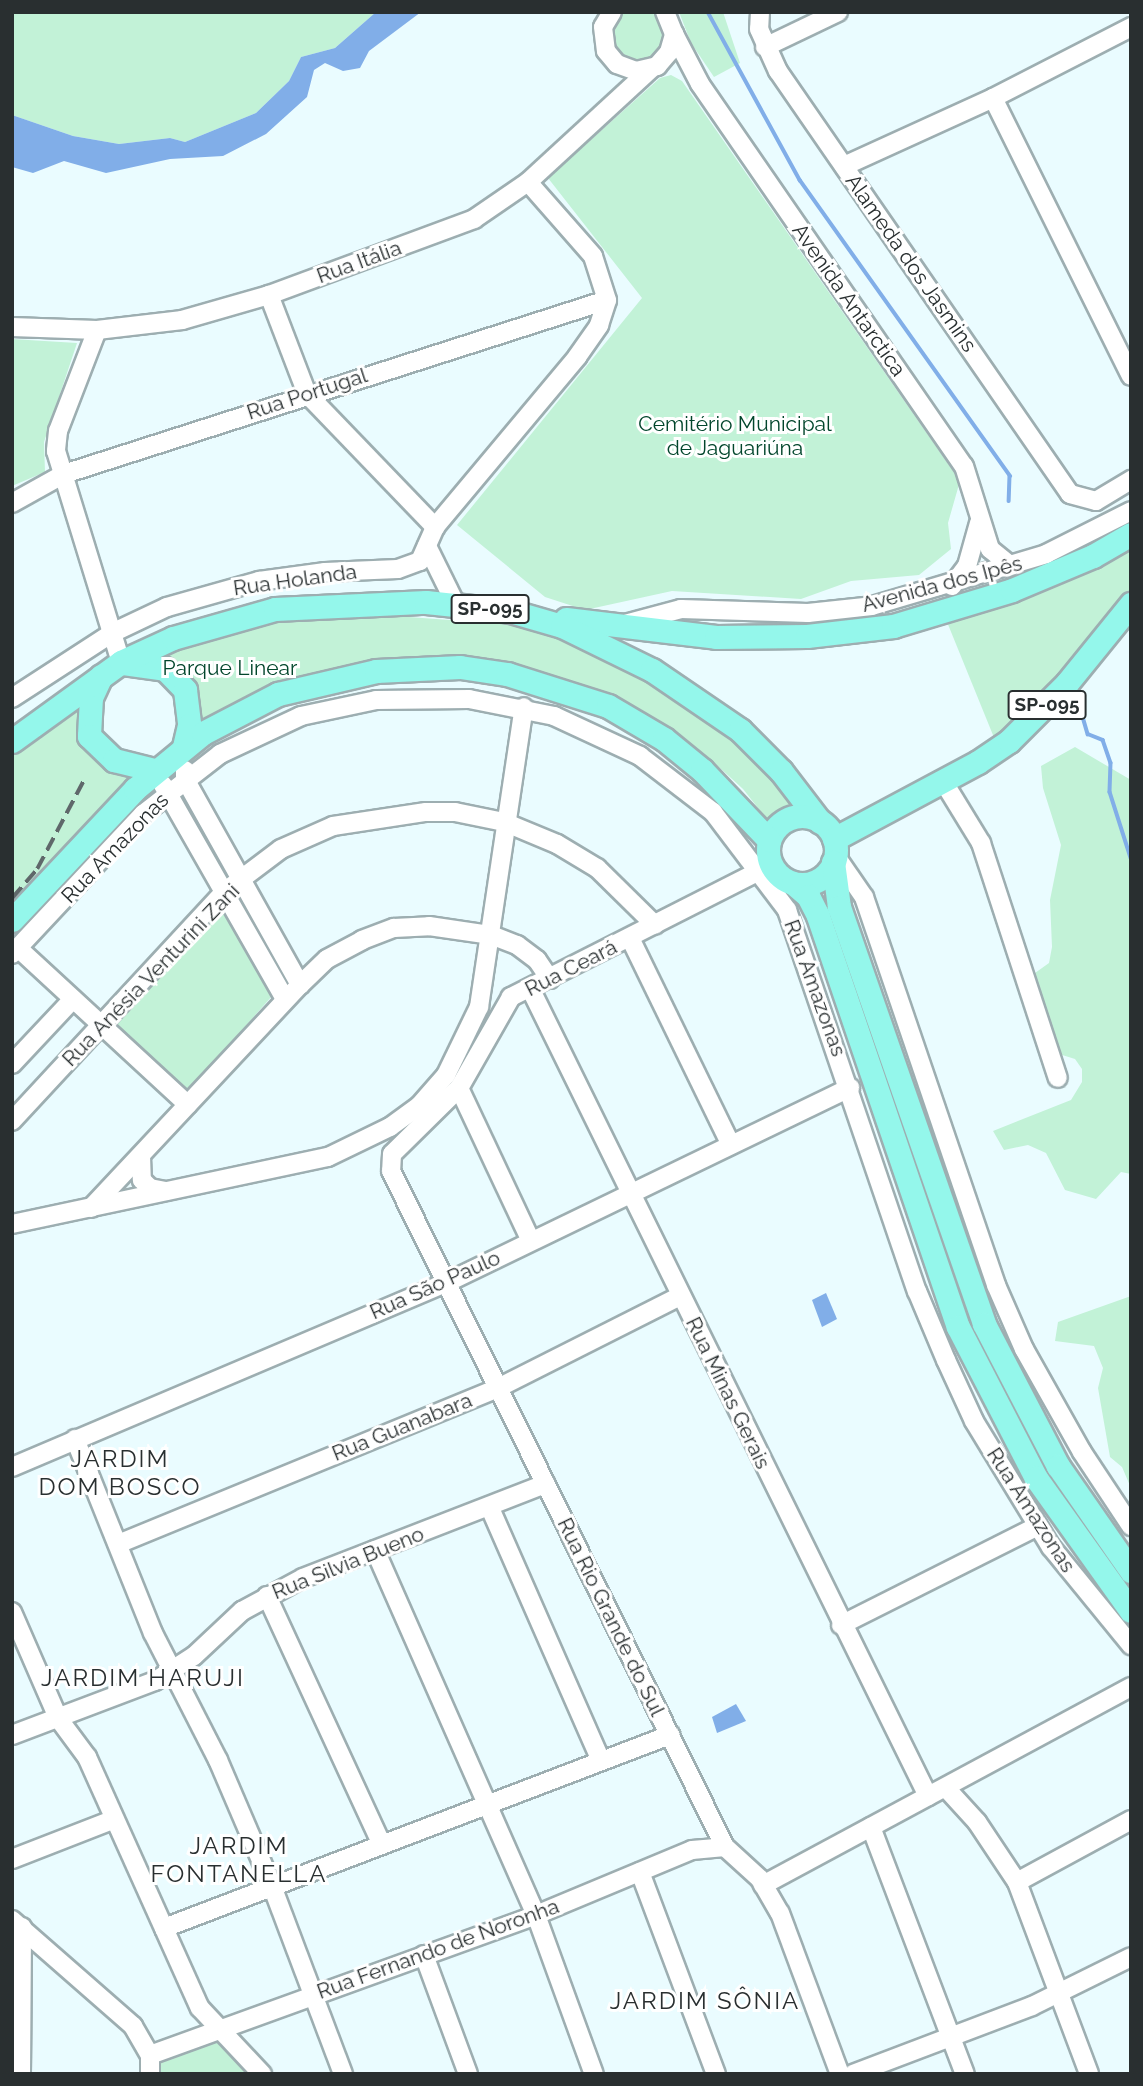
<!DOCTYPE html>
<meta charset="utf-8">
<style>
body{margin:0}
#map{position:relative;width:1143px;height:2086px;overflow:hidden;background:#eafcff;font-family:Raleway,sans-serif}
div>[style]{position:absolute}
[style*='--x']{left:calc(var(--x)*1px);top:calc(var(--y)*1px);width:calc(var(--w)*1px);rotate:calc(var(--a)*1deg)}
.green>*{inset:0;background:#c2f2d7}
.round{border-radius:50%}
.water>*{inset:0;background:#81aee8}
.stream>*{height:3.5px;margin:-1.75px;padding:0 1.75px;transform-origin:1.75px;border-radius:1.75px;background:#81aee8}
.roads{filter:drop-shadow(2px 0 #9daeb1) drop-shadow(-2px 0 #9daeb1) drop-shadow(0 2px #9daeb1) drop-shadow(0 -2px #9daeb1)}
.minor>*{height:18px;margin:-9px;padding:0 9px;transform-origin:9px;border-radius:9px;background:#fff}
.major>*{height:23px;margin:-11.5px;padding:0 11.5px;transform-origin:11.5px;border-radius:11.5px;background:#94f7eb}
.major>.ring{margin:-11.5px;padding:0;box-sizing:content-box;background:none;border:23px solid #94f7eb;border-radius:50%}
.rail>*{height:3.5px;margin-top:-1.75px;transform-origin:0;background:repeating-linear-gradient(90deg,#5f686a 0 14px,transparent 0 21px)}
span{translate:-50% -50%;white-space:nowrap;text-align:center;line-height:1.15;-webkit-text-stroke:6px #fff;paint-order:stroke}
.shield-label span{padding:2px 5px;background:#fff;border:2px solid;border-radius:5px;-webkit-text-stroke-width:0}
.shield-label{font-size:19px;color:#292f30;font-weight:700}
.street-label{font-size:21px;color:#292f30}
.park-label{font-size:21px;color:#02462c}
.quarter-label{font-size:24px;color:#292f30;letter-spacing:2px}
.frame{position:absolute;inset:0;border:14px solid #292f30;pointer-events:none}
</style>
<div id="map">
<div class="green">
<i class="round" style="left:611px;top:9px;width:54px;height:54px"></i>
<i style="clip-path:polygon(12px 12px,376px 12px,335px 48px,301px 57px,289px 81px,256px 113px,185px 142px,170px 138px,119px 144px,73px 136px,12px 115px)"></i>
<i style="clip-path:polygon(679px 12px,723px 12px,740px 63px,714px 77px,691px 43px)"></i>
<i style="clip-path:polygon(671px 75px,682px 81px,960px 481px,948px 523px,951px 549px,919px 575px,851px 581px,801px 599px,672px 591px,585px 610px,545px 597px,457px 525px,642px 298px,548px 178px,660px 78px)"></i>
<i style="clip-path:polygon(12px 339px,77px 343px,44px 442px,45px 472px,12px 486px)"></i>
<i style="clip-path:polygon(1131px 544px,1131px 588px,1067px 670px,995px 740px,947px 622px)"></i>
<i style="clip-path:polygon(355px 613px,542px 627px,635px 669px,752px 748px,805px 807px,785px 810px,770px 823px,743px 789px,708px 757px,662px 723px,601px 694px,429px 659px,198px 728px,200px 694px,193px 681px,157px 656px,276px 620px)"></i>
<i style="clip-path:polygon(95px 683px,88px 737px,147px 770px,12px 908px,12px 749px)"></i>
<i style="clip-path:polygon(1075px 747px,1131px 780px,1131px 1174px,1121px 1172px,1096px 1199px,1065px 1190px,1046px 1153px,1028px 1145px,1004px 1150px,993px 1131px,1071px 1100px,1082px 1082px,1082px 1069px,1075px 1059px,1059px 1054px,1035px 973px,1049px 963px,1052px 947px,1050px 900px,1061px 845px,1043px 788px,1041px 766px)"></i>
<i style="clip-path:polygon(226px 904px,272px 996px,188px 1092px,112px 1023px)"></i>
<i style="clip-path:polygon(1131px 1296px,1131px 1488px,1122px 1467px,1110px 1457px,1098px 1388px,1103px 1368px,1094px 1346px,1055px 1341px,1058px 1322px)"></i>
<i style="clip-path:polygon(220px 2035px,258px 2074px,156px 2074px,156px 2060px)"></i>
</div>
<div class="water">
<i style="clip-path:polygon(376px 12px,421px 12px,369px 51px,360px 68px,343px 71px,325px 63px,314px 70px,307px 97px,266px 134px,223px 156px,170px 159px,106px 173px,64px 161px,33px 173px,12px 167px,12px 115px,73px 136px,119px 144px,170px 138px,185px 142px,256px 113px,289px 81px,301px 57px,335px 48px)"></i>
<i style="clip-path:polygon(826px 1293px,837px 1319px,822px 1327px,812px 1300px)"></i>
<i style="clip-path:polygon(736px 1704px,746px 1721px,717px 1733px,712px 1717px)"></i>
</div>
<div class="stream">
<i style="--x:708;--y:12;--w:192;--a:61.3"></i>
<i style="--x:800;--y:180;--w:363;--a:54.6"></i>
<i style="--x:1010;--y:476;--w:25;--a:92"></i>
<i style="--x:1076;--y:693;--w:43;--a:73.7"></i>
<i style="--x:1088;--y:734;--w:16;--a:22"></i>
<i style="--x:1103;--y:740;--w:24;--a:71"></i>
<i style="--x:1111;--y:763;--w:29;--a:92"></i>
<i style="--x:1110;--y:792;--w:69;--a:72.3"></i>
</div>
<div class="roads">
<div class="minor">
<i style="--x:612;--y:12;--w:17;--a:121"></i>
<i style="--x:603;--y:27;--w:24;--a:83"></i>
<i style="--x:606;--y:51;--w:17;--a:50"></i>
<i style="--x:617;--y:64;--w:20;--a:20"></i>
<i style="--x:636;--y:71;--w:22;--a:-13"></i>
<i style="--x:657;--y:66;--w:18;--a:-49"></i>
<i style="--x:669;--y:52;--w:19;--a:-74"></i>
<i style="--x:674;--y:34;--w:24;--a:-112"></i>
<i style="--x:760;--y:12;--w:17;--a:93"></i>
<i style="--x:759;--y:29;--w:46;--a:65.7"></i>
<i style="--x:778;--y:71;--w:514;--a:55.38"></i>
<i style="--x:1070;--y:494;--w:27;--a:15"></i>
<i style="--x:1096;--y:501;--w:41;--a:-31"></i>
<i style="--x:674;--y:34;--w:56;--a:62.5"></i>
<i style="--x:700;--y:84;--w:464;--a:55.4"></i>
<i style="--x:964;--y:466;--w:87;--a:72.6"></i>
<i style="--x:990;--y:549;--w:27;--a:39"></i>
<i style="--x:765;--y:47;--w:81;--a:-25.6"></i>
<i style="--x:993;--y:98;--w:310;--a:63.6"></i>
<i style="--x:844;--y:166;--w:164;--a:-24.5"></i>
<i style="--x:993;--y:98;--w:155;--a:-27.2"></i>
<i style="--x:269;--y:295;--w:106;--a:69"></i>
<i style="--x:307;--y:394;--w:185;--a:46.1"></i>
<i style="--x:12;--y:327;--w:85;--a:2"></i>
<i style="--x:97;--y:330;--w:86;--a:-6.7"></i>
<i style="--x:182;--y:320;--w:91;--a:-16"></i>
<i style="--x:269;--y:295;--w:219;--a:-20.3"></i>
<i style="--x:474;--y:219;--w:65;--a:-34.4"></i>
<i style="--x:528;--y:182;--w:168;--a:-42.6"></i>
<i style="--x:97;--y:330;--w:108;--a:111.1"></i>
<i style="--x:58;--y:431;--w:20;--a:96"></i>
<i style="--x:56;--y:451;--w:221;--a:72.9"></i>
<i style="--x:12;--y:503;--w:60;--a:-29.1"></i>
<i style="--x:64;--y:474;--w:570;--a:-17.77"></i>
<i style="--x:427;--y:546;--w:66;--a:63.8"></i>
<i style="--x:952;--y:586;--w:25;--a:-53"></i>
<i style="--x:967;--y:566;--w:45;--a:-74.4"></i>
<i style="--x:625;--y:624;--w:58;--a:-15"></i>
<i style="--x:681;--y:609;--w:127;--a:1.8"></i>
<i style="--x:808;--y:613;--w:64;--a:-6.2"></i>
<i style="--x:872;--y:606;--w:182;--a:-16.6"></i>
<i style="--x:1046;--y:554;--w:95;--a:-26.8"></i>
<i style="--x:12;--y:698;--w:119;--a:-33"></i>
<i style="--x:112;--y:633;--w:61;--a:-25.3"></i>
<i style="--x:167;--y:607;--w:96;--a:-15.8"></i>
<i style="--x:259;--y:581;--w:67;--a:-7.8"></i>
<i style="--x:325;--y:572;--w:73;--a:-2.4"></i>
<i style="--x:398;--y:569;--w:23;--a:-20"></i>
<i style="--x:420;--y:561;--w:37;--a:-66"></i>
<i style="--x:435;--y:527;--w:222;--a:-50.1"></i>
<i style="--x:577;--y:357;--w:39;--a:-55"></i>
<i style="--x:599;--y:325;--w:26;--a:-72"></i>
<i style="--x:607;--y:300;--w:46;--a:-107.7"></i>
<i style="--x:593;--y:256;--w:98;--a:-131.3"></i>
<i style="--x:185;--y:770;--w:9;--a:90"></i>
<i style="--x:185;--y:779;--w:236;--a:60.8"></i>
<i style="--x:943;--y:781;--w:73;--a:58.5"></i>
<i style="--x:981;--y:843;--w:247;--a:71.9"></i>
<i style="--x:163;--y:785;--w:246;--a:60.3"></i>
<i style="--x:835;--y:855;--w:51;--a:55.4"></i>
<i style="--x:864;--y:897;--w:410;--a:71.2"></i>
<i style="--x:996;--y:1285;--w:70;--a:66.4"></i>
<i style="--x:1024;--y:1349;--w:118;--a:60.6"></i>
<i style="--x:1082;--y:1452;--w:89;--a:56.5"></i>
<i style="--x:771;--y:865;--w:292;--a:153.1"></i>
<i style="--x:511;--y:997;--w:105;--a:119.7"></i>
<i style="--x:459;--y:1088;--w:94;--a:135.4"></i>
<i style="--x:392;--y:1154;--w:17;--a:93"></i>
<i style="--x:391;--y:1171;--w:754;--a:63.71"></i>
<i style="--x:725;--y:1847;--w:47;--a:42.4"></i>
<i style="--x:760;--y:1879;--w:39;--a:60"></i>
<i style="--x:780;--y:1913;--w:172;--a:69.6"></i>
<i style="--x:630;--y:938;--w:230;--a:64"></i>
<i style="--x:18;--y:948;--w:231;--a:42.7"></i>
<i style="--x:12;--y:954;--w:192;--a:-46.9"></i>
<i style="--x:143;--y:814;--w:98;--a:-37.9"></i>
<i style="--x:220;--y:754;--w:89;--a:-25.1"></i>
<i style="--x:301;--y:716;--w:77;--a:-12"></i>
<i style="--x:376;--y:700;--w:93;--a:-0.6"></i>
<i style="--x:469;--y:699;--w:87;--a:11.3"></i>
<i style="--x:554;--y:716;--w:95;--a:24.9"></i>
<i style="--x:640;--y:756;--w:92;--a:37.5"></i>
<i style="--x:713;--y:812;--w:123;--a:52.9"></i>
<i style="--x:787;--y:910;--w:403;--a:71.2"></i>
<i style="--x:917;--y:1291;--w:75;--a:67.2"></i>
<i style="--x:946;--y:1360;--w:67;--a:65.3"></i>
<i style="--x:974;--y:1421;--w:148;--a:58.6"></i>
<i style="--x:1051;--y:1547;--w:127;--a:50.8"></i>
<i style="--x:530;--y:988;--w:901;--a:63.78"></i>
<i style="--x:12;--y:1064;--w:89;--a:-46.8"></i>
<i style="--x:459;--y:1088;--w:169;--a:64.8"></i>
<i style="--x:12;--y:1121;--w:312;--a:-47.2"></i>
<i style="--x:224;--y:892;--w:71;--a:-37"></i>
<i style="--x:281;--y:849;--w:57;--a:-23.9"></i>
<i style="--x:333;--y:826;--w:94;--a:-8.6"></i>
<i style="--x:426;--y:812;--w:29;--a:0"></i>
<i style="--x:455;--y:812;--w:50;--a:11.5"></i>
<i style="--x:504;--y:822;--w:57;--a:22.5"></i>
<i style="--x:557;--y:844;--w:47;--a:31"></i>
<i style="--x:597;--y:868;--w:81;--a:44.5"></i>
<i style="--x:141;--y:1156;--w:24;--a:88"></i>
<i style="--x:142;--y:1180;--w:11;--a:45"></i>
<i style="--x:150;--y:1188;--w:16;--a:11"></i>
<i style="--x:91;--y:1208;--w:306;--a:-46.9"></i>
<i style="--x:300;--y:985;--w:37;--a:-44"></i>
<i style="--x:327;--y:959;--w:40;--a:-28"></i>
<i style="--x:362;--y:940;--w:34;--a:-21"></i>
<i style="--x:394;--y:928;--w:35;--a:-3"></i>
<i style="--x:429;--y:926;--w:63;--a:8.3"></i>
<i style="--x:491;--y:935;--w:28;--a:21"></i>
<i style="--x:517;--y:945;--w:25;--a:37"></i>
<i style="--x:537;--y:960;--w:23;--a:56"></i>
<i style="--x:12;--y:1224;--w:323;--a:-12"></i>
<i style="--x:328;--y:1157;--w:69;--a:-25.8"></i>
<i style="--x:390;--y:1127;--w:36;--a:-36"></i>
<i style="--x:419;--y:1106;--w:41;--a:-48.9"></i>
<i style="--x:446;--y:1075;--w:76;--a:-64.1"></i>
<i style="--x:479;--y:1007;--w:303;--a:-81.5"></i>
<i style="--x:75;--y:1439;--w:209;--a:68.1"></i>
<i style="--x:153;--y:1633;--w:143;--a:62.9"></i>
<i style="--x:218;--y:1760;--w:137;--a:66.8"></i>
<i style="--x:272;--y:1886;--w:201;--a:69.3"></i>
<i style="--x:12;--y:1467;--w:471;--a:-23"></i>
<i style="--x:446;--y:1283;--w:449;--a:-25.8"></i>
<i style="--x:490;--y:1508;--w:276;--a:66.3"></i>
<i style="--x:118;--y:1544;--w:411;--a:-22.3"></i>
<i style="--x:498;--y:1388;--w:204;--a:-26.8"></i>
<i style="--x:375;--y:1550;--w:399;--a:66.2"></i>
<i style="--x:536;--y:1915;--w:169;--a:70"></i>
<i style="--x:267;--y:1596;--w:274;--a:65.2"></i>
<i style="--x:12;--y:1612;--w:116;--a:66.5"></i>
<i style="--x:58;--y:1718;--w:49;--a:53.4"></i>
<i style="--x:87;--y:1757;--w:275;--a:65.8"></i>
<i style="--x:200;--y:2008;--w:91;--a:46.8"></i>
<i style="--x:841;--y:1625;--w:220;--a:-26.7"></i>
<i style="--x:12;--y:1735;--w:153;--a:-20.7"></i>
<i style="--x:155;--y:1681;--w:46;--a:-32.7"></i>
<i style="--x:194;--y:1656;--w:66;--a:-43.2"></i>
<i style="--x:242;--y:1611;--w:69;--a:-28.4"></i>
<i style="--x:303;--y:1578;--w:260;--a:-21.2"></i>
<i style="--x:946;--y:1788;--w:46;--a:47.6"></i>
<i style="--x:977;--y:1822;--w:72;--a:56.3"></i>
<i style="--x:1017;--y:1882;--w:205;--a:69.4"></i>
<i style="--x:871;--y:1827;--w:264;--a:69.2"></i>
<i style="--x:12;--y:1859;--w:110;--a:-21.2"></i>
<i style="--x:640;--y:1872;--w:216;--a:69.4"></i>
<i style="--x:1017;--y:1882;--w:130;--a:-28.5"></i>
<i style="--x:763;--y:1885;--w:418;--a:-28.3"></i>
<i style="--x:12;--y:1920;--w:161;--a:41.2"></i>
<i style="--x:133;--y:2026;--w:34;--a:60"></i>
<i style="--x:150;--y:2055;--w:19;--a:90"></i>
<i style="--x:164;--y:1928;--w:542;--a:-20.88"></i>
<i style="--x:424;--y:1955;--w:127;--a:69.7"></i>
<i style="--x:150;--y:2055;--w:411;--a:-19.9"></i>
<i style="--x:536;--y:1915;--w:169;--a:-22.6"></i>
<i style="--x:692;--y:1850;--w:33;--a:-5"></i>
<i style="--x:21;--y:2074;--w:147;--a:-89.6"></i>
<i style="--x:853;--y:2074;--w:191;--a:-20.8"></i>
<i style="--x:1032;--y:2006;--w:110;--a:-26.3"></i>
</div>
<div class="major">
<i style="--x:566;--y:619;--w:151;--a:6.8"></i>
<i style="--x:716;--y:637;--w:91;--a:-0.6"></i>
<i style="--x:807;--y:636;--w:87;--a:-6.6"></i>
<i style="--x:893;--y:626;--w:124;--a:-16.8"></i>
<i style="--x:1012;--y:590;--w:88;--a:-22.8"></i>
<i style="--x:1093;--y:556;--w:44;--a:-30.1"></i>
<i style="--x:123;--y:663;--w:42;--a:8.1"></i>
<i style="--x:165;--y:669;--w:29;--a:46"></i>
<i style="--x:185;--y:690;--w:35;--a:83"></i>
<i style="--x:189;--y:725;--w:23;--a:103"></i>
<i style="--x:101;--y:676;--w:23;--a:115"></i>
<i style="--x:91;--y:697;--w:39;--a:93"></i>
<i style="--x:89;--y:736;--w:35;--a:44"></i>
<i style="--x:114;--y:760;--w:41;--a:14"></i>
<i style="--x:12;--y:741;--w:135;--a:-35.9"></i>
<i style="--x:121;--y:662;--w:57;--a:-24.8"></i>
<i style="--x:173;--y:638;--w:106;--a:-15.9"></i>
<i style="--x:275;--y:609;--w:151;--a:-2.7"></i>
<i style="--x:426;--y:602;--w:84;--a:6.1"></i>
<i style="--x:510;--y:611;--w:54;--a:16.1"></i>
<i style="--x:562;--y:626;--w:100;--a:26.1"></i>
<i style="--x:652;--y:670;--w:107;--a:34.3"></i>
<i style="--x:740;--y:730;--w:58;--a:45"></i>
<i style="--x:781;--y:771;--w:64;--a:52.6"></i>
<i class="ring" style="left:768px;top:816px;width:45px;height:45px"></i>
<i style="--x:834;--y:839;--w:163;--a:-28.1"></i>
<i style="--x:978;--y:762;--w:37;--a:-34"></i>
<i style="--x:1009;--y:741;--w:82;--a:-45"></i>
<i style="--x:1067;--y:683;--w:102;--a:-51"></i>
<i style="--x:833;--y:862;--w:45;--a:82.4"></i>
<i style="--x:839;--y:907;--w:441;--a:70.8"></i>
<i style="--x:984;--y:1324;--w:160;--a:62.5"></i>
<i style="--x:1058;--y:1466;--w:128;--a:55.2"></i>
<i style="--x:793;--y:883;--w:20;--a:41"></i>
<i style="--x:808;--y:896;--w:22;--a:63"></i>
<i style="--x:818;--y:916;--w:434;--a:71.2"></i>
<i style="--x:958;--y:1327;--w:170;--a:62.7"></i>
<i style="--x:1036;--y:1478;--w:163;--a:54.5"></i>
<i style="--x:12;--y:920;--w:180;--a:-46.8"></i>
<i style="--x:135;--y:789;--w:88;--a:-39.5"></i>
<i style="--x:203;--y:733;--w:85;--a:-27.5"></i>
<i style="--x:278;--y:694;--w:101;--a:-13.2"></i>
<i style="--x:376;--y:671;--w:84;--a:-2.7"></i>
<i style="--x:460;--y:667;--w:48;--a:8.5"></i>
<i style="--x:507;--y:674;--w:106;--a:17.6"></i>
<i style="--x:608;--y:706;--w:65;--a:30.5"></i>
<i style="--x:664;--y:739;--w:49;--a:39.2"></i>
<i style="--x:702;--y:770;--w:97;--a:46.3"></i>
</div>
</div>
<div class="rail">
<i style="--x:12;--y:898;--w:38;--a:-49"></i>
<i style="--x:37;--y:869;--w:103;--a:-62.2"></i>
</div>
<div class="shield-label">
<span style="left:490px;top:609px">SP-095</span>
<span style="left:1047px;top:705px">SP-095</span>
</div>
<div class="street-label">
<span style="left:359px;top:262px;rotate:-20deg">Rua Itália</span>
<span style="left:911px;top:263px;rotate:55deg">Alameda dos Jasmins</span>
<span style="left:849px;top:300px;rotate:55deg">Avenida Antarctica</span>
<span style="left:307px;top:394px;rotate:-18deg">Rua Portugal</span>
<span style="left:295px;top:580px;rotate:-8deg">Rua Holanda</span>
<span style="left:942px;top:584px;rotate:-15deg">Avenida dos Ipês</span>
<span style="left:115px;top:848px;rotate:-46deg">Rua Amazonas</span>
<span style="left:571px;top:968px;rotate:-27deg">Rua Ceará</span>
<span style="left:151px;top:975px;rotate:-46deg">Rua Anésia Venturini Zani</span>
<span style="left:815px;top:988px;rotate:70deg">Rua Amazonas</span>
<span style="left:435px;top:1285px;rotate:-24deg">Rua São Paulo</span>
<span style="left:728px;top:1393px;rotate:64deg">Rua Minas Gerais</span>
<span style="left:402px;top:1427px;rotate:-22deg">Rua Guanabara</span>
<span style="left:1031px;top:1510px;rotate:57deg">Rua Amazonas</span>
<span style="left:348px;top:1563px;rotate:-22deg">Rua Silvia Bueno</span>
<span style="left:611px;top:1617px;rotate:64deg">Rua Rio Grande do Sul</span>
<span style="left:438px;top:1949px;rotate:-20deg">Rua Fernando de Noronha</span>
</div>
<div class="park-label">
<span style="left:735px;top:436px">Cemitério Municipal<br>de Jaguariúna</span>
<span style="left:230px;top:668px">Parque Linear</span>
</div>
<div class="quarter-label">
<span style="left:120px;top:1473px">JARDIM<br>DOM BOSCO</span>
<span style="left:143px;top:1678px">JARDIM HARUJI</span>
<span style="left:239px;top:1860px">JARDIM<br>FONTANELLA</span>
<span style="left:705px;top:2001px">JARDIM SÔNIA</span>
</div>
<div class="frame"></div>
</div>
